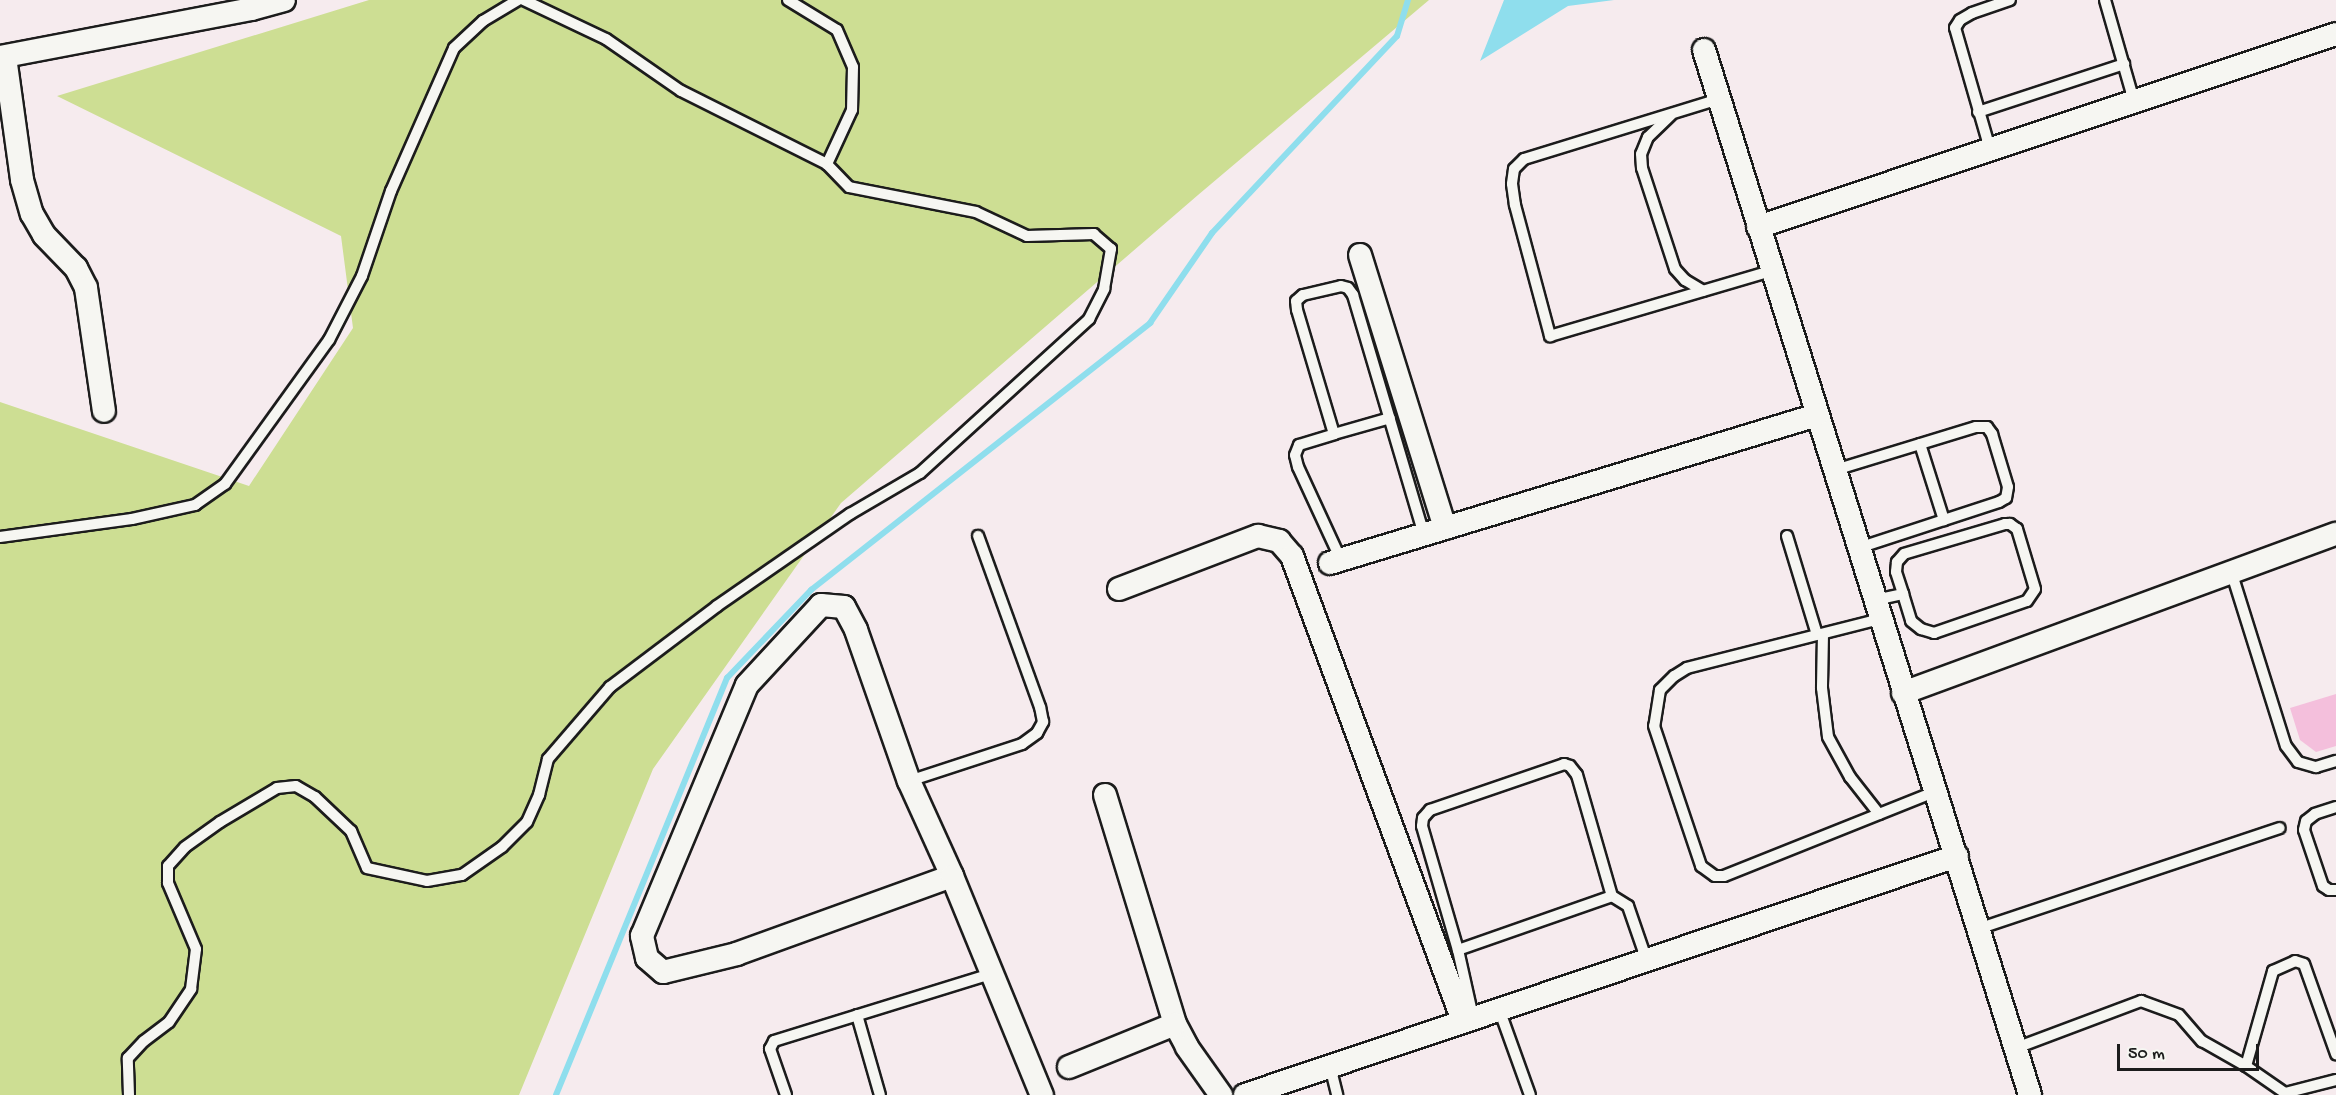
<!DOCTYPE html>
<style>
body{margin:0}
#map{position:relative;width:2336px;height:1095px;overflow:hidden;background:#f6ebee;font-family:"Gochi Hand",sans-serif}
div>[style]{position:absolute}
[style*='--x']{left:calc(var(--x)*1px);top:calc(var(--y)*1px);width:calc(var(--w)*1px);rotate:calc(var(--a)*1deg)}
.green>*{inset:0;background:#cdde93}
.water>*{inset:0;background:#8fdeed}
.stream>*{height:6px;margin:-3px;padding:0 3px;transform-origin:3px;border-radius:3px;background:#8fdeed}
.building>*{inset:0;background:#f4bfdc}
.roads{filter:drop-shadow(2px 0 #1c1c1c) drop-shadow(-2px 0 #1c1c1c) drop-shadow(0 2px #1c1c1c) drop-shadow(0 -2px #1c1c1c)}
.lane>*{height:10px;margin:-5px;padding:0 5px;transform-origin:5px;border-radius:5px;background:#f6f6f2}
.street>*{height:22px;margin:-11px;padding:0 11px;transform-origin:11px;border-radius:11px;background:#f6f6f2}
span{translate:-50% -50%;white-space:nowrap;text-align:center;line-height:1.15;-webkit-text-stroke:4.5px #f6f6f2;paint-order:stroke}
.scale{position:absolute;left:2117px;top:1044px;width:142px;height:27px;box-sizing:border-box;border:3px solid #1c1c1c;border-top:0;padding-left:8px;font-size:18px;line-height:21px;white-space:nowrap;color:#1c1c1c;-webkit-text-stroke:4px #f6f6f2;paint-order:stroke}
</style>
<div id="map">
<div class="green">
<i style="clip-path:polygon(369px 0,1429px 0,1198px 195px,841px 503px,653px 769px,519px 1095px,0 1095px,0 402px,249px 486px,353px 328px,341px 236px,57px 96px)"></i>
</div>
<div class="water">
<i style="clip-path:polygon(1504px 0,1614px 0,1568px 6px,1480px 61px)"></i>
</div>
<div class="stream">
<i style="--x:556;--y:1095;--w:451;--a:-67.7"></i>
<i style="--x:727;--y:678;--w:122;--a:-46.3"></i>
<i style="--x:811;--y:590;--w:432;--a:-38.2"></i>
<i style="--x:1150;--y:323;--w:109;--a:-55.4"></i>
<i style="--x:1212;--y:233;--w:270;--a:-46.8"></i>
<i style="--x:1397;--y:36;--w:38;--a:-73"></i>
</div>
<div class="building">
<i style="clip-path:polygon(2336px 694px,2336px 746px,2316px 752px,2300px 740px,2290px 708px)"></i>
</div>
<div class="roads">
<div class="lane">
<i style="--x:788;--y:0;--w:57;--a:31.5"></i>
<i style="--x:837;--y:30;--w:40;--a:66.6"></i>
<i style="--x:853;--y:67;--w:43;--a:91.3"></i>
<i style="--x:852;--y:110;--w:60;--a:114.8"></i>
<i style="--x:2105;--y:0;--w:105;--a:74"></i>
<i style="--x:1719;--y:99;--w:204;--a:162.9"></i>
<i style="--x:1524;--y:159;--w:14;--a:135"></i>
<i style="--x:1514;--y:169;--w:15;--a:98"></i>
<i style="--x:1512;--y:184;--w:21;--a:82"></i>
<i style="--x:1515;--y:205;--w:136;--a:75"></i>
<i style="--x:1550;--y:336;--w:230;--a:-16.4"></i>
<i style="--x:1978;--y:112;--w:154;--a:-18.2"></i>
<i style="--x:1671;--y:115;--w:32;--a:136"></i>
<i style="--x:1648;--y:137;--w:18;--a:112"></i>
<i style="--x:1641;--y:154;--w:14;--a:86"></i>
<i style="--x:1642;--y:168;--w:106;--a:71.9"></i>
<i style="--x:1675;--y:269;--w:15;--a:48"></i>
<i style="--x:1685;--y:280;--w:21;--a:31"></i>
<i style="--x:1990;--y:149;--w:126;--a:-106.1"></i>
<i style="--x:1955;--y:28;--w:9;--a:-58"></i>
<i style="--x:1960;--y:20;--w:14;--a:-30"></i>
<i style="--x:1972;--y:13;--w:40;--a:-18.9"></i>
<i style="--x:1334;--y:434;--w:58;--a:-15.9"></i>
<i style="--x:1920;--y:444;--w:80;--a:72.5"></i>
<i style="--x:1835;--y:470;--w:147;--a:-17"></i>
<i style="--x:1976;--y:427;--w:11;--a:0"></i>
<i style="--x:1987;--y:427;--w:9;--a:54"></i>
<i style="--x:1992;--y:434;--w:55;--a:73.2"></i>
<i style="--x:2008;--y:487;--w:11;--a:100"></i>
<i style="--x:2006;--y:498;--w:8;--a:150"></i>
<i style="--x:1999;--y:502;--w:148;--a:161.9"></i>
<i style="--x:1787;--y:536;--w:103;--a:73.1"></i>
<i style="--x:0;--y:537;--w:133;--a:-7.8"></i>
<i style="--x:132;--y:519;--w:65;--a:-12.5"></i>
<i style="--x:195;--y:505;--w:37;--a:-35"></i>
<i style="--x:225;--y:484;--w:178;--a:-54.2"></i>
<i style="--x:329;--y:340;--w:72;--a:-62.7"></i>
<i style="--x:362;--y:276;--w:90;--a:-71.2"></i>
<i style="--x:391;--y:191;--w:156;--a:-66.2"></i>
<i style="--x:454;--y:48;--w:40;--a:-43"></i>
<i style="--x:483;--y:21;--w:41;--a:-31"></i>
<i style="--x:1341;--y:560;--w:102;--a:-114.8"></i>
<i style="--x:1298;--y:467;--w:12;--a:-104"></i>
<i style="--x:1295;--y:455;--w:11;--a:-68"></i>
<i style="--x:1299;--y:445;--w:37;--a:-17"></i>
<i style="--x:1334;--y:434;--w:129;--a:-106.6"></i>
<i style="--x:1297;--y:310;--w:9;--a:-96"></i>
<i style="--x:1296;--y:301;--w:9;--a:-41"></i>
<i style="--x:1303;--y:295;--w:39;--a:-13"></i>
<i style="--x:1341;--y:286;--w:7;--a:16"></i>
<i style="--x:1348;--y:288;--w:9;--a:54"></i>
<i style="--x:1353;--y:295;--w:250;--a:73.5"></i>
<i style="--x:2231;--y:571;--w:183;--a:72.6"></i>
<i style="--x:2286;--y:746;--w:20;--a:53"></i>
<i style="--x:2298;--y:762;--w:19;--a:16"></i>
<i style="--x:2316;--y:767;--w:21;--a:-17"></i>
<i style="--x:1875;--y:600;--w:29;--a:-12"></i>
<i style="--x:1903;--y:594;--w:28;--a:73"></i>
<i style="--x:1911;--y:621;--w:13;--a:39"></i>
<i style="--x:1921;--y:629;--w:14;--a:17"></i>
<i style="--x:1934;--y:633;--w:98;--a:-19"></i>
<i style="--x:2027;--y:601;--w:14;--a:-56"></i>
<i style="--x:2035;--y:589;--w:63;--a:-106.7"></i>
<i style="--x:2017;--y:529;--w:9;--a:-144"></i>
<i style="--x:2010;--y:524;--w:5;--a:180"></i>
<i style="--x:2005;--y:524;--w:105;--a:163.5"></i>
<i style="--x:1904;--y:554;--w:11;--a:131"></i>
<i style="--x:1897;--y:562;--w:10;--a:96"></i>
<i style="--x:1896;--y:572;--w:23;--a:72"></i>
<i style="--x:1880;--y:619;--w:199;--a:165.8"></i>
<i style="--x:1687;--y:668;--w:15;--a:148"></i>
<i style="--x:1674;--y:676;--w:20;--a:135"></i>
<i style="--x:1660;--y:690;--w:36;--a:99"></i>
<i style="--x:1654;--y:726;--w:148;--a:71.4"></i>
<i style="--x:1701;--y:866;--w:17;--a:36"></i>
<i style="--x:1715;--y:876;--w:9;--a:0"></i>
<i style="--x:1724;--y:876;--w:228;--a:-21.8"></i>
<i style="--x:1823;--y:634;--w:54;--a:91.1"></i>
<i style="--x:1822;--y:688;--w:49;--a:83"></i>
<i style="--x:1828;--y:737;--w:46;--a:61.2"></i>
<i style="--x:1850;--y:777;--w:47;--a:51.9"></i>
<i style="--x:909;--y:781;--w:119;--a:-18.1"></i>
<i style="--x:1022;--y:744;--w:19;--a:-36"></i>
<i style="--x:1037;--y:733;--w:13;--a:-61"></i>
<i style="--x:1043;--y:722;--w:15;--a:-101"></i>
<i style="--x:1040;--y:707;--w:182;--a:-109.9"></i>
<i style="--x:2336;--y:807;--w:22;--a:162"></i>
<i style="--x:2315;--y:814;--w:11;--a:142"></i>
<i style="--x:2306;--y:821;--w:9;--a:103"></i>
<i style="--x:2304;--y:830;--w:59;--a:71.3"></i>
<i style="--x:2323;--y:886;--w:7;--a:34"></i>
<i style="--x:2329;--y:890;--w:7;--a:0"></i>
<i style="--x:1978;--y:929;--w:318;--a:-18.5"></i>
<i style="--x:1458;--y:950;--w:129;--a:-106.2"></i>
<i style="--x:1422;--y:826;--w:8;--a:-83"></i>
<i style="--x:1423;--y:818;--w:11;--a:-49"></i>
<i style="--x:1430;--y:810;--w:142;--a:-18.9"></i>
<i style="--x:1564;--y:764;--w:6;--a:18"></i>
<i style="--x:1570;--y:766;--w:11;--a:52"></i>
<i style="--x:1577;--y:775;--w:126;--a:73.9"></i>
<i style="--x:1612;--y:896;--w:19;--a:32"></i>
<i style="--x:1628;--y:906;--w:58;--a:70.9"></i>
<i style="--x:1499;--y:1009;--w:91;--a:70.2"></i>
<i style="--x:857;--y:1015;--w:83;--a:74"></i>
<i style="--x:1473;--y:1017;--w:69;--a:-102.6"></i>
<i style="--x:1458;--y:950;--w:163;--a:-19.3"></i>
<i style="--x:2016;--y:1048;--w:134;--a:-20.6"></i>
<i style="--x:2141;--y:1001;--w:40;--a:20.2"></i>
<i style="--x:2179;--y:1015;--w:35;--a:49"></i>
<i style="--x:2202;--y:1041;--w:51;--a:29.6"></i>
<i style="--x:2246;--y:1066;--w:47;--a:34.7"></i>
<i style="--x:2285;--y:1093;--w:53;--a:-14.3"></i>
<i style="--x:1330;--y:1066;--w:30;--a:76"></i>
<i style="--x:2246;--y:1066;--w:99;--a:-74.1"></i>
<i style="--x:2273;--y:971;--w:24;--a:-24"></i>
<i style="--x:2295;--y:961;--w:9;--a:18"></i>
<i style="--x:2304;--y:964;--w:96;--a:70.4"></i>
<i style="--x:129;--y:1095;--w:37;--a:-92"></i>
<i style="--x:128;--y:1058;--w:23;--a:-47"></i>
<i style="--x:144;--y:1041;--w:31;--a:-37"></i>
<i style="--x:169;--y:1022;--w:40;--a:-56"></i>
<i style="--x:191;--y:989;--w:40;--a:-82.9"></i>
<i style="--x:196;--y:949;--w:72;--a:-113"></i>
<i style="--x:168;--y:883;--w:17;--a:-90"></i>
<i style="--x:168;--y:866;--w:25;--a:-48"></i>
<i style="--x:185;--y:847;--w:43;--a:-35.5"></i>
<i style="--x:220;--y:822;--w:66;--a:-30.8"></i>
<i style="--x:277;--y:788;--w:19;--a:-6"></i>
<i style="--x:296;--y:786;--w:22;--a:30"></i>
<i style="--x:315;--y:797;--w:50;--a:43.4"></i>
<i style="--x:351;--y:831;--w:40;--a:66.6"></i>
<i style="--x:367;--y:868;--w:61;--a:12.2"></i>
<i style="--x:427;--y:881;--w:36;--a:-10"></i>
<i style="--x:462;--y:875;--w:49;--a:-35"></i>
<i style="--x:502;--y:847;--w:35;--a:-45"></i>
<i style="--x:527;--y:822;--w:30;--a:-66"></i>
<i style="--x:539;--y:795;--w:37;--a:-76"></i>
<i style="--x:548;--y:759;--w:95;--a:-49.3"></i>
<i style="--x:610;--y:687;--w:134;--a:-37.1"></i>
<i style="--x:717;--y:606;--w:162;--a:-34.7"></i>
<i style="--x:850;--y:514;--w:81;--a:-30.4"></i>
<i style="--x:920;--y:473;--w:229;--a:-42.3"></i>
<i style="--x:1089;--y:319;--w:34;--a:-63"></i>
<i style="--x:1104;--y:289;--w:41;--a:-80.1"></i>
<i style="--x:1111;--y:249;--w:23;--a:-139"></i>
<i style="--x:1094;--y:234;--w:67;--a:178.3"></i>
<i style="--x:1027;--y:236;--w:56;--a:-154.8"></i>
<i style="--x:976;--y:212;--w:129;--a:-168.9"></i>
<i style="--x:849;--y:187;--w:32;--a:-134"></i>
<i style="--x:827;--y:164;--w:163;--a:-153.4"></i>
<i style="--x:681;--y:91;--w:91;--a:-145.3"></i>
<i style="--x:606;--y:39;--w:91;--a:-154.6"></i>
<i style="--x:786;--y:1095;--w:49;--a:-109.2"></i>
<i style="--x:770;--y:1049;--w:9;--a:-63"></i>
<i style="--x:774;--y:1041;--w:226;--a:-17.2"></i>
</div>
<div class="street">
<i style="--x:1704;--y:50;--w:1095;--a:72.67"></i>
<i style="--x:0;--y:57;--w:256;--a:-10.8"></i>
<i style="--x:251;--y:9;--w:34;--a:-15"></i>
<i style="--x:5;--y:57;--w:124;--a:82.1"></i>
<i style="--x:22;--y:180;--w:35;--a:74"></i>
<i style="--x:32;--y:214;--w:24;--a:60"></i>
<i style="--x:44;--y:235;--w:46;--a:45.9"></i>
<i style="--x:76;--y:268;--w:22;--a:63"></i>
<i style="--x:86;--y:288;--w:124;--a:81.7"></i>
<i style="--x:1758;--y:227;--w:609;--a:-18.46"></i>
<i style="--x:1360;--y:255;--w:286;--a:72.7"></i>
<i style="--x:1330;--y:563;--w:509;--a:-16.9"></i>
<i style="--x:1119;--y:589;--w:149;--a:-20.9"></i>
<i style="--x:1258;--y:536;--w:22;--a:13"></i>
<i style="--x:1279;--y:541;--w:20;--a:49"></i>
<i style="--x:1292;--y:556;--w:495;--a:69.8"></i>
<i style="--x:1903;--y:693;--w:461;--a:-20.2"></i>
<i style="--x:1105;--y:795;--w:239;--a:73"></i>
<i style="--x:1175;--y:1024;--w:26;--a:62"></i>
<i style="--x:1187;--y:1047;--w:59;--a:54.7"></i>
<i style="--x:952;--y:876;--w:229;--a:160.1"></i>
<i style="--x:737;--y:954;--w:76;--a:166.3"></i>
<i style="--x:663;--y:972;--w:21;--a:-139"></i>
<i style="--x:647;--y:958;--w:23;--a:-103"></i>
<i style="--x:642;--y:936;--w:272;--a:-67.3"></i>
<i style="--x:747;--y:685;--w:109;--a:-47.2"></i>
<i style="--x:821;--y:605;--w:23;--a:5"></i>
<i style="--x:844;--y:607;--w:26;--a:62"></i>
<i style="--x:856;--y:630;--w:160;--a:70.7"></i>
<i style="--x:909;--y:781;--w:104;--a:65.6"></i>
<i style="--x:952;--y:876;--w:237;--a:67.7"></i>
<i style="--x:1069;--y:1067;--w:114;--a:-22.1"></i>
<i style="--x:1245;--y:1095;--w:751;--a:-18.56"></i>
</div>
</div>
<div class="scale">50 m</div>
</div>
